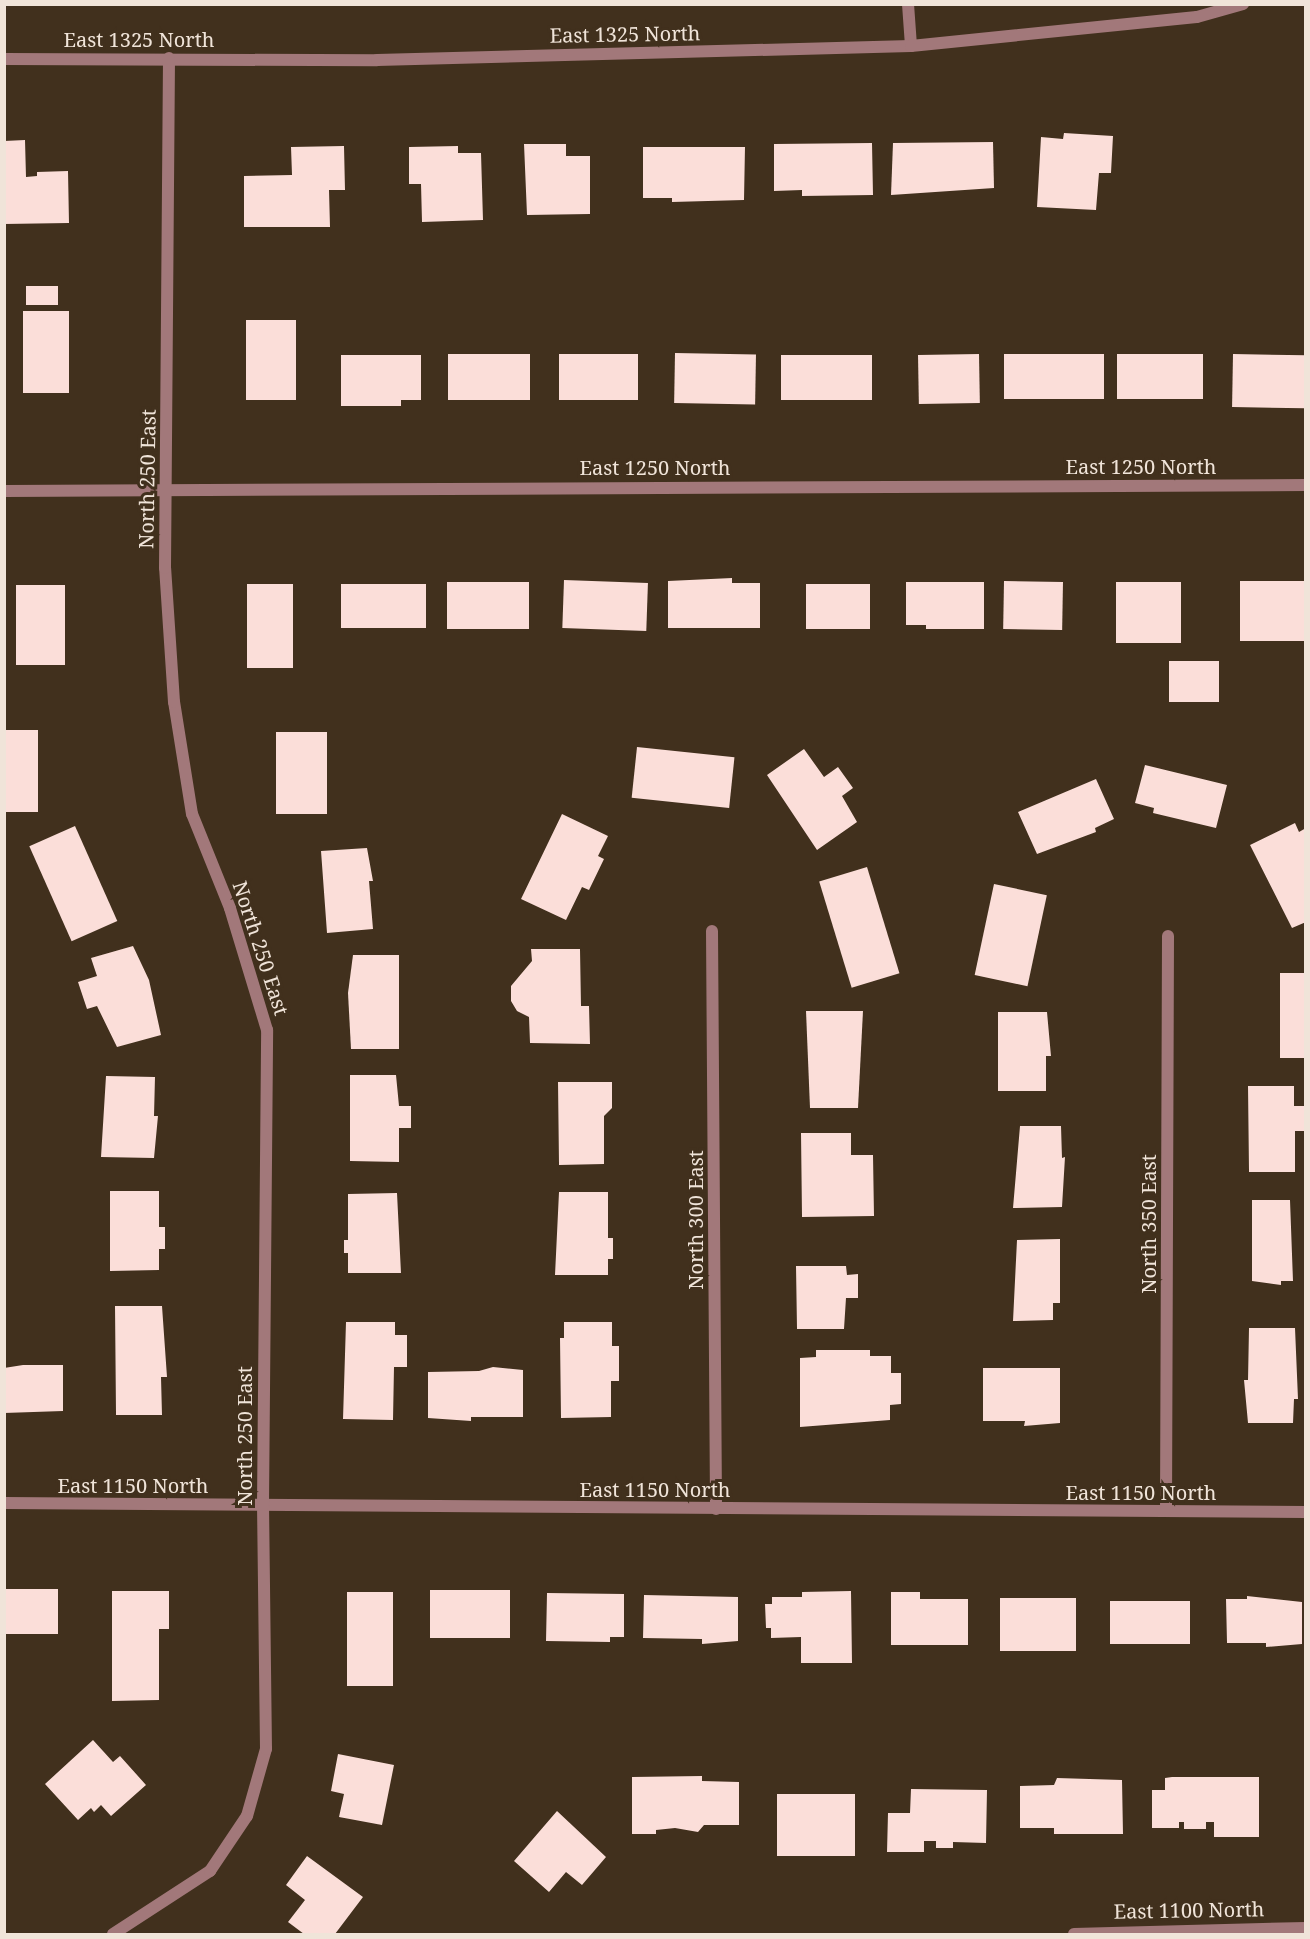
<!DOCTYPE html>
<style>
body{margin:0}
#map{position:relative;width:1310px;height:1939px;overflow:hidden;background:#41301d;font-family:"Noto Serif",serif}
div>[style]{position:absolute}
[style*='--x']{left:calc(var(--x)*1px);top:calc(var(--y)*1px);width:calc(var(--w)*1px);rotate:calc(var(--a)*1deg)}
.building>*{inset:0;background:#fbded9;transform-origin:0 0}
.street>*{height:12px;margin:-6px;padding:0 6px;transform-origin:6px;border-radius:6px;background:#a2787a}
span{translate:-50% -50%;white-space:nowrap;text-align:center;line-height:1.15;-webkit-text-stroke:6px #41301d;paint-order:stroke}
.street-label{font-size:20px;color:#f0e4d9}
.frame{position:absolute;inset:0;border:6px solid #f0e4d9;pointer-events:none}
</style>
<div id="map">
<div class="building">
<i style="clip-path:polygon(1064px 133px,1113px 136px,1111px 173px,1099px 173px,1096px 210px,1037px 207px,1041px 137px,1063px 139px)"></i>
<i style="clip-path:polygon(25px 140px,26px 177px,37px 176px,37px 172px,68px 171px,69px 223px,4px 224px,4px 141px)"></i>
<i style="clip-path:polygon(993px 142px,994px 188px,891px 195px,893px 143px)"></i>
<i style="clip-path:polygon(872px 143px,873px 195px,802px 196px,802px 190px,774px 191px,774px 144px)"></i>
<i style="clip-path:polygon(524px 144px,566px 144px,566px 156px,590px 156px,590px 214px,527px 215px)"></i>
<i style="clip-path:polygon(344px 146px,345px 190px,329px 190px,330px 227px,244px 227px,244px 176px,292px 175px,291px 147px)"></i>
<i style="clip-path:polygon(458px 146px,458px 153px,481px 153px,483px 220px,422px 222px,421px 184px,409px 184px,409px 147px)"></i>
<i style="clip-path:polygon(643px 147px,745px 147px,744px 200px,672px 202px,672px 198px,643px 198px)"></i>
<i style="left:26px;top:286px;width:32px;height:19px"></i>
<i style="left:23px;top:311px;width:46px;height:82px"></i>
<i style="left:246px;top:320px;width:50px;height:80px"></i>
<i style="left:675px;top:353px;width:81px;height:50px;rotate:1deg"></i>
<i style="left:448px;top:354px;width:82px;height:46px"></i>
<i style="left:559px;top:354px;width:79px;height:46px"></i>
<i style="left:979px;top:354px;width:49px;height:61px;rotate:89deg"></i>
<i style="left:1104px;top:354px;width:45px;height:100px;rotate:90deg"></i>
<i style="left:1203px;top:354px;width:45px;height:86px;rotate:90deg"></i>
<i style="left:1233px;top:354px;width:73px;height:53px;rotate:1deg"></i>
<i style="clip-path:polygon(341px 355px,421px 355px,421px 400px,401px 400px,401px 406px,341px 406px)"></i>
<i style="left:781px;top:355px;width:91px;height:45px"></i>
<i style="clip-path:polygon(732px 578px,732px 583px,760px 583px,760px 628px,668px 628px,668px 581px)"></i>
<i style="left:564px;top:580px;width:84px;height:48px;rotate:2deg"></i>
<i style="left:1004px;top:581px;width:59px;height:48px;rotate:1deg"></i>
<i style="left:1240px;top:581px;width:66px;height:60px"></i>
<i style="left:447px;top:582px;width:82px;height:47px"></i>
<i style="clip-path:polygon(906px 582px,984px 582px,984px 629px,926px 629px,926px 625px,906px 625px)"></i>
<i style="left:1116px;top:582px;width:65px;height:61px"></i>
<i style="left:247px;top:584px;width:46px;height:84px"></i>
<i style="left:341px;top:584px;width:85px;height:44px"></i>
<i style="left:806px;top:584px;width:64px;height:45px"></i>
<i style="left:16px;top:585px;width:49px;height:80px"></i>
<i style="left:1169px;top:661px;width:50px;height:41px"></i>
<i style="left:4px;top:730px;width:34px;height:82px"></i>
<i style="left:276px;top:732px;width:51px;height:82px"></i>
<i style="left:637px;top:747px;width:98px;height:51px;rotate:6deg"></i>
<i style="clip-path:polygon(804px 749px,824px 777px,838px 767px,853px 788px,842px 796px,857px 822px,817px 850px,767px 775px)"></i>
<i style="clip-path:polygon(1145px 765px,1227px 785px,1216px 828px,1153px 813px,1154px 808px,1135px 803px)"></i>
<i style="clip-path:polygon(1096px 779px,1114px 819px,1095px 828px,1096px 832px,1037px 854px,1018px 812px)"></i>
<i style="clip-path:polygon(562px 814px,608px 836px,598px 856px,604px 859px,589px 890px,582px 887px,566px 920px,521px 899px)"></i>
<i style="clip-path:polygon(1295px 823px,1299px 832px,1306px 828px,1306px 922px,1292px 928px,1250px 845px)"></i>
<i style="left:75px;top:826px;width:104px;height:50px;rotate:66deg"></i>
<i style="clip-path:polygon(367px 848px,373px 881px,369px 881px,373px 929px,327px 933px,321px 851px)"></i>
<i style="left:867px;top:867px;width:111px;height:50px;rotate:73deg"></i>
<i style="left:994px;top:884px;width:54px;height:93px;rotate:12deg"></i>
<i style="clip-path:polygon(133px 946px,149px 980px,161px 1035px,117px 1047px,97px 1006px,87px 1009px,78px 982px,97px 976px,91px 958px)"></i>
<i style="clip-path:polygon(531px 949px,580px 949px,581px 1006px,589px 1006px,590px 1044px,530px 1043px,529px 1017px,517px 1011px,511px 1001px,511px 986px,532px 961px)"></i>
<i style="clip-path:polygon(353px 955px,399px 955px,399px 1049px,351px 1049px,348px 993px)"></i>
<i style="left:1306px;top:973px;width:85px;height:26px;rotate:90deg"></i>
<i style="clip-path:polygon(806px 1011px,863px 1011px,858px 1108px,810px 1108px)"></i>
<i style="clip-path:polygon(998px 1012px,1047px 1012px,1051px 1056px,1046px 1056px,1046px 1091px,998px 1091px)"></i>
<i style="clip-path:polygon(350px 1075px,396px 1075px,399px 1106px,411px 1106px,411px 1128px,399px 1128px,399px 1162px,350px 1161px)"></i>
<i style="clip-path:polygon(106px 1076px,155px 1077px,154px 1116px,158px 1116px,154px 1158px,101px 1157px)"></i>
<i style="clip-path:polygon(558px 1082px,612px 1082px,612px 1108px,604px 1116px,604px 1164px,559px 1165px)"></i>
<i style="clip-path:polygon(1248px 1086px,1294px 1086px,1294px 1106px,1306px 1106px,1306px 1131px,1295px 1131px,1295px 1172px,1249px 1172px)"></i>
<i style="clip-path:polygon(1020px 1126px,1061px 1126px,1062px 1158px,1065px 1157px,1062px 1207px,1013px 1208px)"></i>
<i style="clip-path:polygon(801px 1133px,851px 1133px,851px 1155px,873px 1155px,874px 1216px,802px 1217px)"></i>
<i style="clip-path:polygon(110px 1191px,159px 1191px,159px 1227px,165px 1227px,165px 1249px,159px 1249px,159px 1270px,110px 1271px)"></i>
<i style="clip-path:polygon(559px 1192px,608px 1192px,608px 1238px,613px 1238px,613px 1259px,608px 1259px,608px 1275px,555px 1275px)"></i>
<i style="clip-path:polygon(397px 1193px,401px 1273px,348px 1273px,348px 1253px,344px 1253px,344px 1240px,348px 1240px,348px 1194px)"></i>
<i style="clip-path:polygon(1252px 1200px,1290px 1200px,1293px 1281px,1281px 1281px,1281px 1285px,1252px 1281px)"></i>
<i style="clip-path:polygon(1060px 1239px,1060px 1303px,1053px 1303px,1053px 1320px,1013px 1321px,1017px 1240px)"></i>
<i style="clip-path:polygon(796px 1266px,846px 1266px,847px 1275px,858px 1274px,858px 1298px,846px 1298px,844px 1329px,797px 1329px)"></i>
<i style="clip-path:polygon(115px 1306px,162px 1306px,167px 1377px,161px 1377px,162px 1415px,116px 1415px)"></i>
<i style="clip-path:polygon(346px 1322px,395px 1322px,395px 1335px,407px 1335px,407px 1367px,394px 1367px,393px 1420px,343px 1419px)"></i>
<i style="clip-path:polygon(564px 1322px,612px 1322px,612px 1346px,619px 1346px,619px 1381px,611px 1381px,611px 1417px,561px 1418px,560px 1338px,564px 1338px)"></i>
<i style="clip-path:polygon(1249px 1328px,1295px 1328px,1298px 1399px,1294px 1399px,1293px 1423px,1248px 1423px,1244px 1380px,1248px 1380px)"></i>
<i style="clip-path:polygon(816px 1350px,870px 1350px,870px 1356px,891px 1356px,891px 1373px,901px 1373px,901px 1404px,890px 1405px,890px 1420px,800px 1427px,800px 1358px,816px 1357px)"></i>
<i style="clip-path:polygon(23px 1365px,63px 1365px,63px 1411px,4px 1413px,4px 1368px)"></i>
<i style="clip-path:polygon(493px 1367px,523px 1370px,523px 1417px,471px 1417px,471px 1421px,428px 1418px,428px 1372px,479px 1371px)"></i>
<i style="clip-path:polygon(983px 1368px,1060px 1368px,1060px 1423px,1024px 1426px,1025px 1421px,983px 1421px)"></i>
<i style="left:5px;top:1589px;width:53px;height:45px"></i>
<i style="left:510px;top:1590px;width:48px;height:80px;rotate:90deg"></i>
<i style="clip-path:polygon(112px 1591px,169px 1591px,169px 1629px,159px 1629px,159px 1700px,112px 1701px)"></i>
<i style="clip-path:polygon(851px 1591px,852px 1663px,801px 1663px,801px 1637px,771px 1638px,771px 1628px,766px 1628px,765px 1604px,772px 1604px,772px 1597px,802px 1597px,802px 1592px)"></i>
<i style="left:347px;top:1592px;width:46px;height:94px"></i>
<i style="clip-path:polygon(891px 1592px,920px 1592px,920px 1599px,968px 1599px,968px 1645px,891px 1645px)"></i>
<i style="clip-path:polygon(547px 1593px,624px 1594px,624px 1637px,610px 1637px,610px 1642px,546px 1641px)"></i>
<i style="clip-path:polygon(644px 1595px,738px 1597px,738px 1641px,702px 1644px,702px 1639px,643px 1638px)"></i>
<i style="clip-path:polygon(1247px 1596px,1302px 1602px,1302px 1644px,1266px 1647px,1266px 1643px,1227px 1643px,1226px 1599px,1247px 1599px)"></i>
<i style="left:1076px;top:1598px;width:53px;height:76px;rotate:90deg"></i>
<i style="left:1110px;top:1601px;width:80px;height:43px"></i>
<i style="clip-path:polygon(93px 1740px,113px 1762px,120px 1756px,146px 1785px,111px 1816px,101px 1805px,94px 1812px,91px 1808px,78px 1820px,45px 1784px)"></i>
<i style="clip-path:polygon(338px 1754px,394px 1765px,382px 1825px,339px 1817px,344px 1794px,331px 1791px)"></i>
<i style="clip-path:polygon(702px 1776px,702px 1781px,739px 1782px,739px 1825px,704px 1825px,698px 1832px,675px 1828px,656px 1830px,656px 1834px,632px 1834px,632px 1777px)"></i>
<i style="clip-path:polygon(1172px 1777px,1259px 1777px,1259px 1837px,1214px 1837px,1214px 1822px,1206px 1822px,1206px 1829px,1184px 1829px,1184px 1822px,1179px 1822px,1179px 1828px,1152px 1828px,1152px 1790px,1165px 1790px,1165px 1778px)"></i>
<i style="clip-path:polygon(1057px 1778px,1122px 1780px,1123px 1834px,1054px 1834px,1054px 1828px,1020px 1828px,1020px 1786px,1054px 1785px)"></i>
<i style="clip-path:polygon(911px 1789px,987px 1790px,986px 1843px,953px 1842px,953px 1848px,936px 1848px,936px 1841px,924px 1841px,924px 1852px,887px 1852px,888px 1813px,910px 1813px)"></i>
<i style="left:855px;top:1794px;width:62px;height:78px;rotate:90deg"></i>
<i style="clip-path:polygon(557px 1811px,606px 1857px,582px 1885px,566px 1872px,549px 1892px,514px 1861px)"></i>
<i style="clip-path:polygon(307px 1856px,363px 1897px,335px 1934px,304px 1934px,288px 1922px,305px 1900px,286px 1885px)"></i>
</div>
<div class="street">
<i style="--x:908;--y:4;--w:42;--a:85.9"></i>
<i style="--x:4;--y:59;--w:373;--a:0.2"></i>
<i style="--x:377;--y:60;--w:534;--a:-1.5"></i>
<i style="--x:911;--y:46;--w:287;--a:-5.8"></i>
<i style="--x:1197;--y:17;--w:48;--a:-15.8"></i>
<i style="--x:4;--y:491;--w:1302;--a:-0.26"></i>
<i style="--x:712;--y:931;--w:578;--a:89.6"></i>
<i style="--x:4;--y:1503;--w:1302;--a:0.4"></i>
<i style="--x:1166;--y:1511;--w:575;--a:-89.8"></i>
<i style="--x:113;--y:1934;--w:116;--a:-33"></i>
<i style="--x:210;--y:1871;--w:66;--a:-56.1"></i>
<i style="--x:247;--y:1816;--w:70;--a:-74.2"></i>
<i style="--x:266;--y:1749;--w:244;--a:-90.7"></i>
<i style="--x:263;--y:1505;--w:475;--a:-89.5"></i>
<i style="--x:267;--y:1030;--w:127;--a:-106.9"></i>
<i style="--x:230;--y:908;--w:101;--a:-112"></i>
<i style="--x:192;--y:814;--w:113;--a:-99.1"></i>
<i style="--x:174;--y:702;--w:134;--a:-93.8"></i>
<i style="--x:165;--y:568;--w:510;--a:-89.55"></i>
<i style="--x:1074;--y:1934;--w:232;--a:-1.5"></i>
</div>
<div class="street-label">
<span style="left:625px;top:34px;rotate:-1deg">East 1325 North</span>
<span style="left:139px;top:39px">East 1325 North</span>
<span style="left:1141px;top:466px">East 1250 North</span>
<span style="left:655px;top:467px">East 1250 North</span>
<span style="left:147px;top:479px;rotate:-89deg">North 250 East</span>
<span style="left:261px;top:948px;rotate:72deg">North 250 East</span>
<span style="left:695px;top:1220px;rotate:-90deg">North 300 East</span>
<span style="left:1148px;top:1224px;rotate:-90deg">North 350 East</span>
<span style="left:244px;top:1436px;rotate:-90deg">North 250 East</span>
<span style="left:133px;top:1485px">East 1150 North</span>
<span style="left:655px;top:1489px">East 1150 North</span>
<span style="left:1141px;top:1492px">East 1150 North</span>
<span style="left:1189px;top:1910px;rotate:-1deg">East 1100 North</span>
</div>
<div class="frame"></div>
</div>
